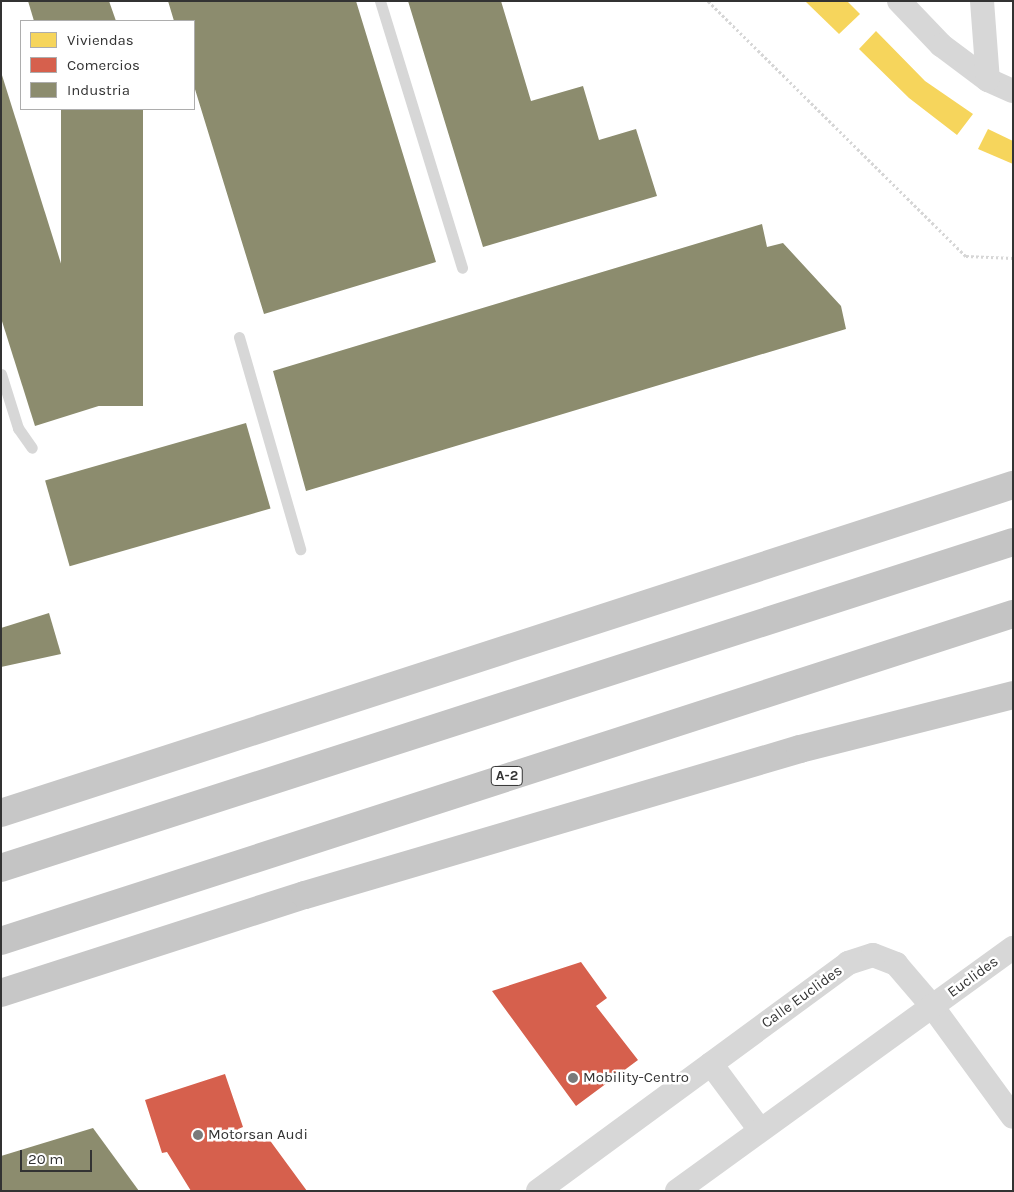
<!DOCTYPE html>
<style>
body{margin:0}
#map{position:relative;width:1014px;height:1192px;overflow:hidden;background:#fff;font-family:Karla,sans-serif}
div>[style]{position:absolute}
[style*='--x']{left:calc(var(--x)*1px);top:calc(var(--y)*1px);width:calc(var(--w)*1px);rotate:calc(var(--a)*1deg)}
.homes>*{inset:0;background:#f6d55c}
.shops>*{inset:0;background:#d6604d}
.industry>*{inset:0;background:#8c8c6e;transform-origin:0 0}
.path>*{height:3px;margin-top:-1.5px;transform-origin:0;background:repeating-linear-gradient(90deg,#d6d6d6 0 2.5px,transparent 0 5px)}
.service>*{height:11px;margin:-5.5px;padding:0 5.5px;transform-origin:5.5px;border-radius:5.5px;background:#d7d7d7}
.minor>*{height:24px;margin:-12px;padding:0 12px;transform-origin:12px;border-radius:12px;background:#d7d7d7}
.trunk>*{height:28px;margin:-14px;padding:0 14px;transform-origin:14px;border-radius:14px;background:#c7c7c7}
.motorway>*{height:28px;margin:-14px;padding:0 14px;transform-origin:14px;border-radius:14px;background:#c4c4c4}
.dots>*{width:14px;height:14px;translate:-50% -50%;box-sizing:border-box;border:2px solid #fff;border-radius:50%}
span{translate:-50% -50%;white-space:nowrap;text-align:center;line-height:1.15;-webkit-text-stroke:5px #fff;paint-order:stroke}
.shield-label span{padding:1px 4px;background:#fff;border:1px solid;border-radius:4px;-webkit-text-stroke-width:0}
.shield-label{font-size:14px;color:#333;font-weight:700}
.street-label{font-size:15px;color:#333}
.poi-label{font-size:15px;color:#333}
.left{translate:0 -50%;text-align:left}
.frame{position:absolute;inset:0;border:2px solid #333;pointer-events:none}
.legend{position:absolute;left:20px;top:20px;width:175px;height:90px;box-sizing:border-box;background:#fff;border:1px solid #adadad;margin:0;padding:6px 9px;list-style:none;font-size:15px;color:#333}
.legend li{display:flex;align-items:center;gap:10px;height:25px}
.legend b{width:25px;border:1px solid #adadad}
.scale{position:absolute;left:20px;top:1150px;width:72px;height:22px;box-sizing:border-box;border:2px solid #333;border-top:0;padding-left:6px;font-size:15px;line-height:18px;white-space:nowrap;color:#333;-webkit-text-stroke:4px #fff;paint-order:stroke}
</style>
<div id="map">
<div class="homes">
<i style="clip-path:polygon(805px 1px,847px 1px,860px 14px,839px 34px)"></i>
<i style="clip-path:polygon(876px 31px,925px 81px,973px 114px,957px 135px,909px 98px,859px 49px)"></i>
<i style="clip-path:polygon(988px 129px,1013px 141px,1013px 164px,978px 149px)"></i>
</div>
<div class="shops">
<i style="clip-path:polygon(581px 962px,607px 998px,596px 1006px,638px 1060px,576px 1106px,492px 991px)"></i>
<i style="clip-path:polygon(225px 1074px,243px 1127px,238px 1129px,241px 1139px,263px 1131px,307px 1191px,191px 1191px,167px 1152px,162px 1153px,145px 1100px)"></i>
</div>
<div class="industry">
<i style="clip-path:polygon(28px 1px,109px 1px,116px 21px,34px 21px)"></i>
<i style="clip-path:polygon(168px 1px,356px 1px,436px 262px,264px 314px,194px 86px,194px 21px,174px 21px)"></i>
<i style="clip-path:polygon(408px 1px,501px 1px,531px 101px,583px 86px,599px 140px,636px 129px,657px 196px,483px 247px)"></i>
<i style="clip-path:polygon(1px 72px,105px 404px,35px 426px,1px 318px)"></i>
<i style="left:61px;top:109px;width:82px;height:297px"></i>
<i style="clip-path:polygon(762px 224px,767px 247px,783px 243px,841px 306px,846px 329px,306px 491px,273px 371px)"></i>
<i style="left:246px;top:423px;width:89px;height:209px;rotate:74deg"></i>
<i style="clip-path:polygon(49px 613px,61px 654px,1px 667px,1px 628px)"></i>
<i style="clip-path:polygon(93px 1128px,139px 1191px,1px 1191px,1px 1156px)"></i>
</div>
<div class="path">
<i style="--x:708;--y:1;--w:363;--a:44.7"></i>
<i style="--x:966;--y:256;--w:47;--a:2.4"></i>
</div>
<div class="service">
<i style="--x:380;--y:1;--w:279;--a:72.9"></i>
<i style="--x:239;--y:337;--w:221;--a:73.9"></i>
<i style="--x:1;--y:374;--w:57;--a:72.5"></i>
<i style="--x:18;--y:428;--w:24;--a:55"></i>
</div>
<div class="minor">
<i style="--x:899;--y:1;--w:61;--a:46.3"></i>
<i style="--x:941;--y:45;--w:59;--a:36.7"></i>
<i style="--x:988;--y:80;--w:27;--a:24"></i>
<i style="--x:982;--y:1;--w:79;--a:85.7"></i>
<i style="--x:711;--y:1064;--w:82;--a:53.4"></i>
<i style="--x:538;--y:1191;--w:385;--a:-36.3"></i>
<i style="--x:848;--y:963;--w:26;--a:-18"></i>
<i style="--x:873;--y:955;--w:25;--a:21"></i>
<i style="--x:896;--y:964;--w:55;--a:49.4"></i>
<i style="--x:932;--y:1006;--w:137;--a:53.9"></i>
<i style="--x:677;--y:1191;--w:415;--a:-35.9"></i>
</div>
<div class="trunk">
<i style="--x:1;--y:813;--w:1064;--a:-17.96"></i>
<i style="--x:1;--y:993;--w:319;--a:-17.9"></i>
<i style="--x:305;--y:895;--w:516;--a:-16.43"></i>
<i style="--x:800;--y:749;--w:220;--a:-14.2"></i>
</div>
<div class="motorway">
<i style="--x:1;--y:868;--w:1063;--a:-17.86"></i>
<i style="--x:1;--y:941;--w:1064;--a:-17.91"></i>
</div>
<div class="dots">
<i style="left:573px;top:1078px;background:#7a7a7a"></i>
<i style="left:198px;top:1135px;background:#7a7a7a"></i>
</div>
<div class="shield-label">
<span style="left:507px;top:776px">A-2</span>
</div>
<div class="street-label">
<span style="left:973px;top:977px;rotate:-36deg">Euclides</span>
<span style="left:802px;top:997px;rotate:-36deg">Calle Euclides</span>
</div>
<div class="poi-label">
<span class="left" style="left:583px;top:1078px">Mobility-Centro</span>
<span class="left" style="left:208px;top:1135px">Motorsan Audi</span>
</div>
<div class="frame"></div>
<ul class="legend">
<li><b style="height:14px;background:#f6d55c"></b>Viviendas</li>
<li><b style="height:14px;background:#d6604d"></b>Comercios</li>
<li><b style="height:14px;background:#8c8c6e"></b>Industria</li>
</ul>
<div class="scale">20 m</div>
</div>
